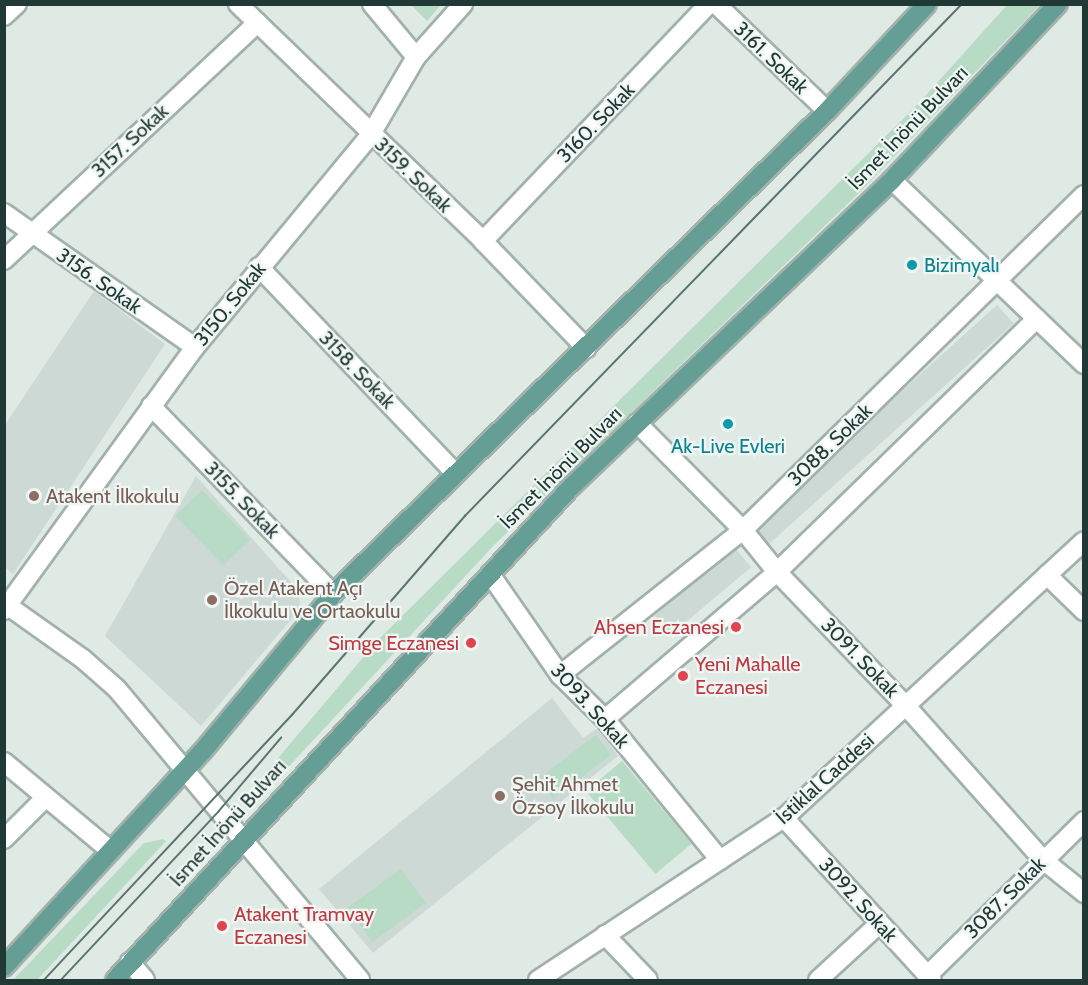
<!DOCTYPE html>
<meta charset="utf-8">
<style>
body{margin:0}
#map{position:relative;width:1088px;height:985px;overflow:hidden;background:#dfeae5;font-family:Cabin,sans-serif}
div>[style]{position:absolute}
[style*='--x']{left:calc(var(--x)*1px);top:calc(var(--y)*1px);width:calc(var(--w)*1px);rotate:calc(var(--a)*1deg)}
.built>*{inset:0;background:#cdd9d5;transform-origin:0 0}
.green>*{inset:0;background:#b7dbc4;transform-origin:0 0}
.roads{filter:drop-shadow(2px 0 #a2b1ac) drop-shadow(-2px 0 #a2b1ac) drop-shadow(0 2px #a2b1ac) drop-shadow(0 -2px #a2b1ac)}
.street>*{height:18px;margin:-9px;padding:0 9px;transform-origin:9px;border-radius:9px;background:#fff}
.secondary>*{height:18px;margin:-9px;padding:0 9px;transform-origin:9px;border-radius:9px;background:#fff}
.primary>*{height:18px;margin:-9px;padding:0 9px;transform-origin:9px;border-radius:9px;background:#649e94}
.tram>*{height:1.5px;margin:-0.75px;padding:0 0.75px;transform-origin:0.75px;border-radius:0.75px;background:#5a7570}
.dots>*{width:16px;height:16px;translate:-50% -50%;box-sizing:border-box;border:3px solid #eff6f3;border-radius:50%}
span{translate:-50% -50%;white-space:nowrap;text-align:center;line-height:1.15;-webkit-text-stroke:4.5px #eff6f3;paint-order:stroke}
.street-label{font-size:20px;color:#203934}
.culture-label{font-size:20px;color:#0d838f}
.left{translate:0 -50%;text-align:left}
.education-label{font-size:20px;color:#785e54}
.health-label{font-size:20px;color:#be3a42}
.right{translate:-100% -50%;text-align:right}
.frame{position:absolute;inset:0;border:6px solid #203934;pointer-events:none}
</style>
<div id="map">
<div class="built">
<i style="clip-path:polygon(94px 291px,165px 344px,13px 574px,5px 567px,5px 425px)"></i>
<i style="left:997px;top:305px;width:25px;height:329px;rotate:48deg"></i>
<i style="clip-path:polygon(196px 476px,299px 591px,300px 609px,201px 726px,105px 636px)"></i>
<i style="left:735px;top:548px;width:25px;height:105px;rotate:50deg"></i>
<i style="clip-path:polygon(552px 698px,583px 738px,598px 728px,618px 756px,373px 953px,319px 889px)"></i>
</div>
<div class="green">
<i style="clip-path:polygon(411px 5px,441px 5px,427px 21px)"></i>
<i style="clip-path:polygon(1007px 5px,1040px 5px,862px 190px,495px 544px,281px 775px,269px 782px,262px 777px,378px 640px,918px 104px)"></i>
<i style="left:202px;top:490px;width:69px;height:37px;rotate:46deg"></i>
<i style="left:596px;top:735px;width:25px;height:73px;rotate:53deg"></i>
<i style="left:622px;top:761px;width:108px;height:47px;rotate:50deg"></i>
<i style="clip-path:polygon(163px 839px,166px 841px,37px 980px,13px 980px,144px 843px)"></i>
<i style="left:401px;top:869px;width:42px;height:66px;rotate:54deg"></i>
</div>
<div class="roads">
<div class="street">
<i style="--x:238;--y:4;--w:341;--a:44"></i>
<i style="--x:483;--y:241;--w:149;--a:46.1"></i>
<i style="--x:372;--y:4;--w:69;--a:50.3"></i>
<i style="--x:716;--y:4;--w:154;--a:43.9"></i>
<i style="--x:892;--y:180;--w:266;--a:43.8"></i>
<i style="--x:4;--y:213;--w:233;--a:35.1"></i>
<i style="--x:483;--y:241;--w:327;--a:-46.4"></i>
<i style="--x:4;--y:260;--w:347;--a:-43.1"></i>
<i style="--x:259;--y:267;--w:283;--a:46.4"></i>
<i style="--x:151;--y:406;--w:262;--a:45.9"></i>
<i style="--x:637;--y:423;--w:151;--a:45.3"></i>
<i style="--x:743;--y:530;--w:54;--a:51"></i>
<i style="--x:777;--y:572;--w:186;--a:46.1"></i>
<i style="--x:906;--y:706;--w:206;--a:48.3"></i>
<i style="--x:1043;--y:860;--w:53;--a:38.8"></i>
<i style="--x:490;--y:574;--w:123;--a:55.3"></i>
<i style="--x:560;--y:675;--w:63;--a:44.4"></i>
<i style="--x:605;--y:719;--w:182;--a:50.8"></i>
<i style="--x:1047;--y:575;--w:52;--a:44.2"></i>
<i style="--x:4;--y:610;--w:325;--a:-54"></i>
<i style="--x:195;--y:347;--w:276;--a:-50.4"></i>
<i style="--x:371;--y:134;--w:89;--a:-59.7"></i>
<i style="--x:416;--y:57;--w:71;--a:-48.4"></i>
<i style="--x:560;--y:675;--w:233;--a:-38.4"></i>
<i style="--x:743;--y:530;--w:478;--a:-44.5"></i>
<i style="--x:605;--y:719;--w:226;--a:-40.5"></i>
<i style="--x:777;--y:572;--w:363;--a:-44.3"></i>
<i style="--x:4;--y:762;--w:139;--a:39.8"></i>
<i style="--x:784;--y:818;--w:219;--a:47.6"></i>
<i style="--x:4;--y:839;--w:59;--a:-45"></i>
<i style="--x:605;--y:935;--w:62;--a:46.3"></i>
<i style="--x:130;--y:962;--w:23;--a:50"></i>
<i style="--x:927;--y:976;--w:221;--a:-44.6"></i>
<i style="--x:818;--y:980;--w:83;--a:-42.6"></i>
</div>
<div class="secondary">
<i style="--x:4;--y:16;--w:18;--a:-43"></i>
<i style="--x:4;--y:603;--w:97;--a:35.3"></i>
<i style="--x:83;--y:659;--w:45;--a:41.4"></i>
<i style="--x:117;--y:689;--w:379;--a:50.1"></i>
<i style="--x:538;--y:980;--w:295;--a:-33.4"></i>
<i style="--x:784;--y:818;--w:408;--a:-42.7"></i>
</div>
<div class="primary">
<i style="--x:4;--y:967;--w:292;--a:-47.4"></i>
<i style="--x:202;--y:752;--w:205;--a:-50.3"></i>
<i style="--x:333;--y:594;--w:691;--a:-44.35"></i>
<i style="--x:827;--y:111;--w:146;--a:-46.9"></i>
<i style="--x:115;--y:980;--w:672;--a:-47.23"></i>
<i style="--x:571;--y:487;--w:444;--a:-43.7"></i>
<i style="--x:892;--y:180;--w:242;--a:-46.7"></i>
</div>
</div>
<div class="tram">
<i style="--x:44;--y:980;--w:363;--a:-46.9"></i>
<i style="--x:292;--y:715;--w:264;--a:-49"></i>
<i style="--x:465;--y:516;--w:714;--a:-45.85"></i>
<i style="--x:61;--y:980;--w:231;--a:-46.9"></i>
<i style="--x:219;--y:811;--w:96;--a:-49.7"></i>
</div>
<div class="dots">
<i style="left:912px;top:265px;background:#0f9aa8"></i>
<i style="left:728px;top:424px;background:#0f9aa8"></i>
<i style="left:34px;top:496px;background:#8d6e63"></i>
<i style="left:212px;top:600px;background:#8d6e63"></i>
<i style="left:736px;top:627px;background:#e0444e"></i>
<i style="left:471px;top:643px;background:#e0444e"></i>
<i style="left:683px;top:676px;background:#e0444e"></i>
<i style="left:500px;top:796px;background:#8d6e63"></i>
<i style="left:222px;top:926px;background:#e0444e"></i>
</div>
<div class="street-label">
<span style="left:771px;top:58px;rotate:44deg">3161. Sokak</span>
<span style="left:596px;top:123px;rotate:-46deg">3160. Sokak</span>
<span style="left:908px;top:128px;rotate:-46deg">İsmet İnönü Bulvarı</span>
<span style="left:130px;top:141px;rotate:-43deg">3157. Sokak</span>
<span style="left:413px;top:175px;rotate:44deg">3159. Sokak</span>
<span style="left:99px;top:281px;rotate:35deg">3156. Sokak</span>
<span style="left:230px;top:304px;rotate:-51deg">3150. Sokak</span>
<span style="left:357px;top:370px;rotate:46deg">3158. Sokak</span>
<span style="left:830px;top:445px;rotate:-44deg">3088. Sokak</span>
<span style="left:561px;top:468px;rotate:-45deg">İsmet İnönü Bulvarı</span>
<span style="left:242px;top:500px;rotate:46deg">3155. Sokak</span>
<span style="left:860px;top:658px;rotate:46deg">3091. Sokak</span>
<span style="left:590px;top:706px;rotate:48deg">3093. Sokak</span>
<span style="left:825px;top:779px;rotate:-42deg">İstiklal Caddesi</span>
<span style="left:228px;top:823px;rotate:-48deg">İsmet İnönü Bulvarı</span>
<span style="left:1005px;top:898px;rotate:-45deg">3087. Sokak</span>
<span style="left:858px;top:900px;rotate:48deg">3092. Sokak</span>
</div>
<div class="culture-label">
<span class="left" style="left:924px;top:265px">Bizimyalı</span>
<span style="left:728px;top:446px">Ak-Live Evleri</span>
</div>
<div class="education-label">
<span class="left" style="left:46px;top:496px">Atakent İlkokulu</span>
<span class="left" style="left:224px;top:600px">Özel Atakent Açı<br>İlkokulu ve Ortaokulu</span>
<span class="left" style="left:512px;top:796px">Şehit Ahmet<br>Özsoy İlkokulu</span>
</div>
<div class="health-label">
<span class="right" style="left:724px;top:627px">Ahsen Eczanesi</span>
<span class="right" style="left:459px;top:643px">Simge Eczanesi</span>
<span class="left" style="left:695px;top:676px">Yeni Mahalle<br>Eczanesi</span>
<span class="left" style="left:234px;top:926px">Atakent Tramvay<br>Eczanesi</span>
</div>
<div class="frame"></div>
</div>
